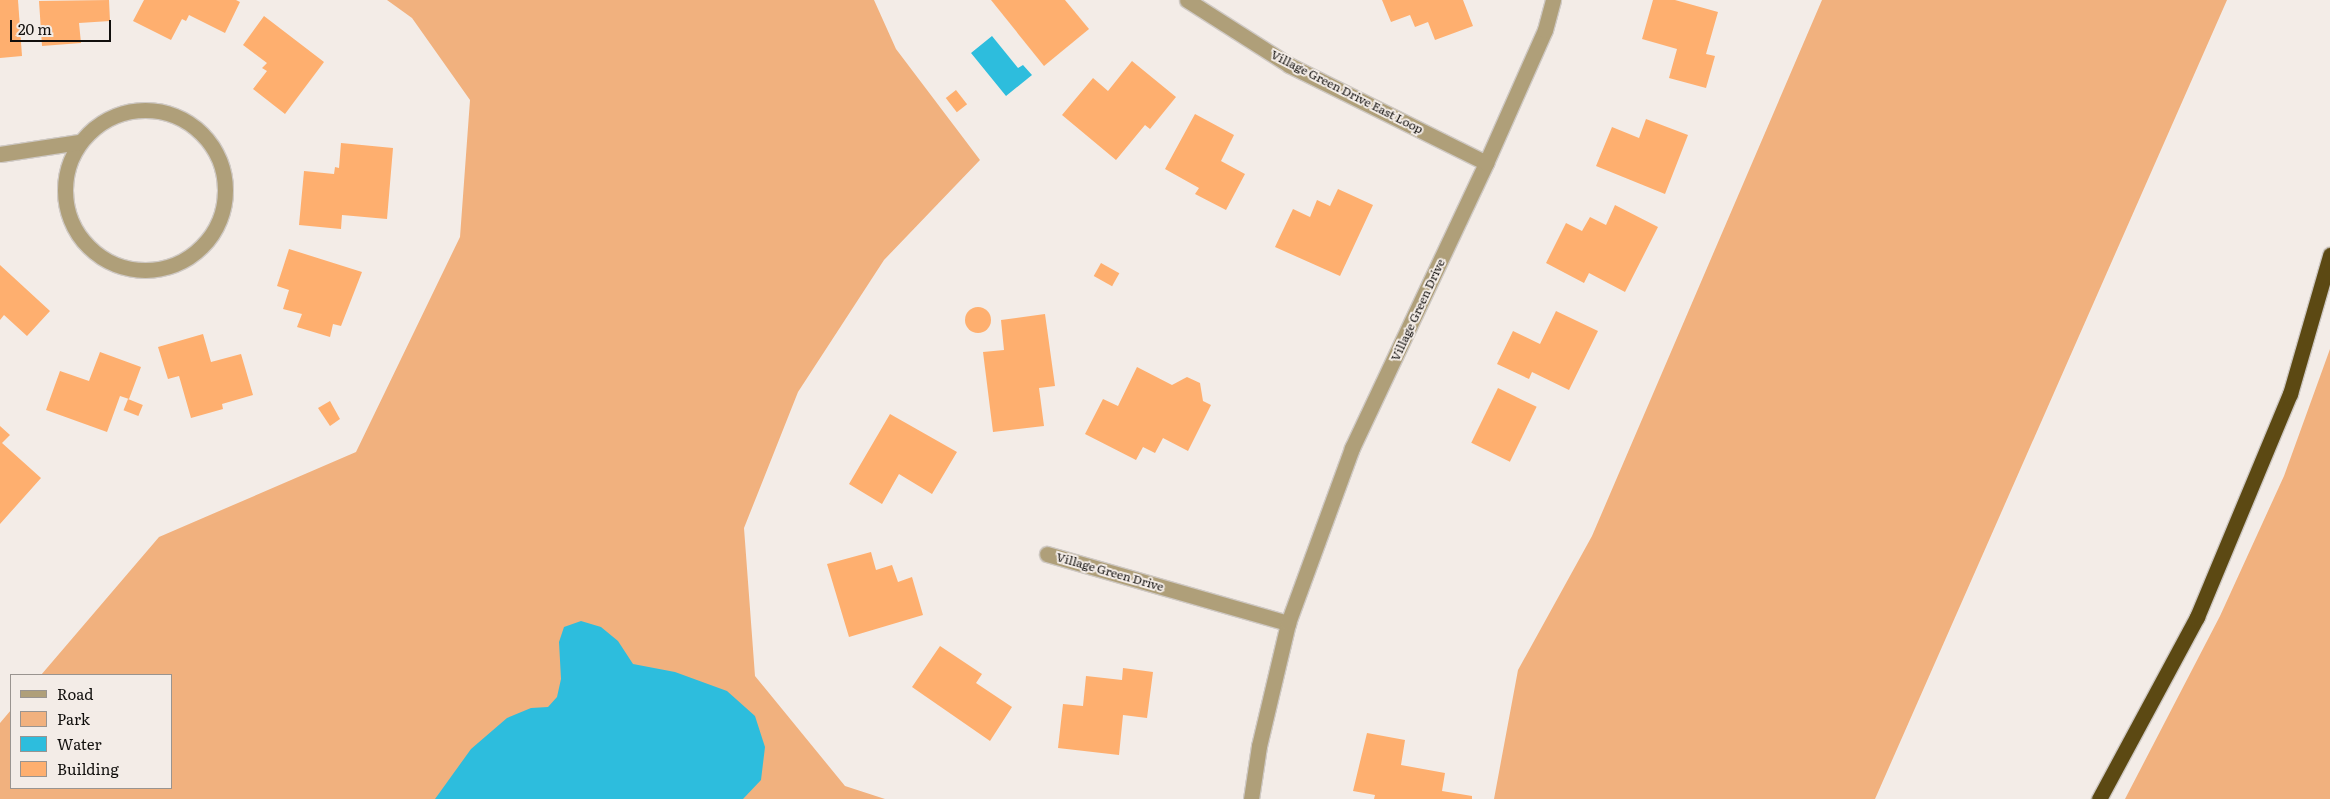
<!DOCTYPE html>
<style>
body{margin:0}
#map{position:relative;width:2330px;height:799px;overflow:hidden;background:#f3ece7;font-family:Literata,serif}
div>[style]{position:absolute}
[style*='--x']{left:calc(var(--x)*1px);top:calc(var(--y)*1px);width:calc(var(--w)*1px);rotate:calc(var(--a)*1deg)}
.green>*{inset:0;background:#f1b17e}
.water>*{inset:0;background:#2dbddd}
.building>*{inset:0;background:#feaf6f;transform-origin:0 0}
.round{border-radius:50%}
.roads{filter:drop-shadow(1px 0 #cfc9c4) drop-shadow(-1px 0 #cfc9c4) drop-shadow(0 1px #cfc9c4) drop-shadow(0 -1px #cfc9c4)}
.minor>*{height:15px;margin:-7.5px;padding:0 7.5px;transform-origin:7.5px;border-radius:7.5px;background:#af9f79}
.minor>.ring{margin:-7.5px;padding:0;box-sizing:content-box;background:none;border:15px solid #af9f79;border-radius:50%}
.highway>*{height:15px;margin:-7.5px;padding:0 7.5px;transform-origin:7.5px;border-radius:7.5px;background:#5c4913}
span{translate:-50% -50%;white-space:nowrap;text-align:center;line-height:1.15;-webkit-text-stroke:4px #f3ece7;paint-order:stroke}
.street-label{font-size:12px;color:#110f0d}
.legend{position:absolute;left:10px;top:674px;width:162px;height:115px;box-sizing:border-box;background:#f3ece7;border:1px solid #999490;margin:0;padding:6px 9px;list-style:none;font-size:15px;color:#110f0d}
.legend li{display:flex;align-items:center;gap:10px;height:25px}
.legend b{width:25px;border:1px solid #999490}
.scale{position:absolute;left:10px;top:20px;width:101px;height:22px;box-sizing:border-box;border:2px solid #110f0d;border-top:0;padding-left:6px;font-size:15px;line-height:18px;white-space:nowrap;color:#110f0d;-webkit-text-stroke:4px #f3ece7;paint-order:stroke}
</style>
<div id="map">
<div class="green">
<i style="clip-path:polygon(387px 0,874px 0,896px 49px,980px 160px,884px 260px,798px 392px,744px 528px,755px 676px,845px 786px,885px 799px,0 799px,0 723px,11px 710px,11px 788px,171px 788px,171px 675px,41px 675px,159px 537px,356px 452px,460px 237px,470px 100px,412px 18px)"></i>
<i style="clip-path:polygon(1822px 0,2227px 0,1875px 799px,1494px 799px,1518px 670px,1592px 536px)"></i>
<i style="clip-path:polygon(2330px 349px,2330px 799px,2125px 799px,2220px 616px,2284px 476px)"></i>
</div>
<div class="water">
<i style="clip-path:polygon(992px 36px,1018px 68px,1023px 65px,1032px 75px,1006px 96px,971px 53px)"></i>
<i style="clip-path:polygon(581px 621px,601px 627px,618px 641px,633px 664px,675px 672px,727px 691px,755px 716px,765px 747px,761px 780px,743px 799px,435px 799px,471px 749px,507px 718px,531px 708px,548px 707px,557px 697px,561px 679px,559px 642px,564px 627px)"></i>
</div>
<div class="building">
<i style="clip-path:polygon(0 0,18px 0,22px 56px,0 58px)"></i>
<i style="clip-path:polygon(109px 0,110px 21px,79px 23px,81px 43px,42px 46px,39px 1px)"></i>
<i style="clip-path:polygon(144px 0,236px 0,240px 2px,225px 33px,189px 15px,186px 21px,182px 19px,171px 40px,133px 21px)"></i>
<i style="clip-path:polygon(991px 0,1065px 0,1089px 29px,1044px 66px)"></i>
<i style="clip-path:polygon(1382px 0,1463px 0,1473px 26px,1435px 40px,1428px 22px,1415px 27px,1410px 15px,1391px 22px)"></i>
<i style="clip-path:polygon(1653px 0,1675px 0,1718px 12px,1706px 54px,1715px 56px,1706px 88px,1669px 78px,1677px 49px,1642px 39px)"></i>
<i style="clip-path:polygon(264px 16px,324px 62px,285px 114px,253px 89px,267px 71px,262px 68px,267px 63px,243px 45px)"></i>
<i style="clip-path:polygon(1132px 61px,1176px 97px,1150px 129px,1145px 125px,1116px 160px,1062px 115px,1093px 78px,1108px 91px)"></i>
<i style="left:956px;top:90px;width:18px;height:13px;rotate:52deg"></i>
<i style="clip-path:polygon(1195px 114px,1234px 135px,1221px 161px,1245px 174px,1226px 210px,1195px 194px,1199px 188px,1165px 169px)"></i>
<i style="clip-path:polygon(1646px 119px,1688px 135px,1665px 194px,1596px 166px,1612px 127px,1639px 138px)"></i>
<i style="clip-path:polygon(341px 143px,393px 148px,387px 219px,342px 215px,341px 229px,299px 225px,304px 171px,334px 174px,335px 167px,339px 168px)"></i>
<i style="clip-path:polygon(1338px 189px,1373px 205px,1340px 276px,1275px 247px,1293px 209px,1310px 217px,1317px 200px,1330px 206px)"></i>
<i style="clip-path:polygon(1615px 205px,1658px 227px,1625px 292px,1589px 273px,1584px 283px,1546px 263px,1566px 223px,1582px 231px,1590px 217px,1606px 225px)"></i>
<i style="clip-path:polygon(289px 249px,362px 272px,341px 326px,333px 324px,330px 337px,297px 327px,302px 314px,283px 309px,289px 290px,277px 286px)"></i>
<i style="left:1101px;top:263px;width:21px;height:15px;rotate:29deg"></i>
<i style="clip-path:polygon(0 265px,50px 311px,27px 336px,4px 315px,0 320px)"></i>
<i class="round" style="left:965px;top:307px;width:26px;height:26px"></i>
<i style="clip-path:polygon(1556px 311px,1598px 331px,1569px 390px,1532px 372px,1529px 379px,1497px 364px,1513px 331px,1540px 344px)"></i>
<i style="clip-path:polygon(1045px 314px,1055px 386px,1039px 388px,1044px 426px,993px 432px,983px 352px,1004px 350px,1001px 320px)"></i>
<i style="clip-path:polygon(203px 334px,211px 362px,241px 354px,253px 395px,222px 404px,223px 409px,191px 418px,179px 376px,168px 379px,158px 347px)"></i>
<i style="clip-path:polygon(100px 352px,141px 367px,129px 399px,120px 396px,107px 432px,46px 410px,60px 371px,89px 381px)"></i>
<i style="clip-path:polygon(1137px 367px,1172px 385px,1187px 377px,1200px 383px,1203px 401px,1211px 405px,1188px 451px,1163px 438px,1155px 453px,1143px 447px,1136px 460px,1085px 434px,1103px 399px,1118px 406px)"></i>
<i style="left:1498px;top:388px;width:43px;height:61px;rotate:26deg"></i>
<i style="left:128px;top:399px;width:16px;height:12px;rotate:22deg"></i>
<i style="clip-path:polygon(330px 401px,340px 419px,330px 426px,318px 408px)"></i>
<i style="clip-path:polygon(890px 414px,957px 452px,932px 494px,899px 474px,882px 504px,849px 484px)"></i>
<i style="clip-path:polygon(0 426px,10px 435px,2px 443px,41px 478px,0 524px)"></i>
<i style="clip-path:polygon(871px 552px,876px 570px,892px 565px,898px 582px,912px 577px,923px 615px,849px 637px,827px 564px)"></i>
<i style="clip-path:polygon(940px 646px,982px 674px,976px 683px,1012px 707px,990px 741px,912px 687px)"></i>
<i style="clip-path:polygon(1123px 668px,1153px 672px,1147px 718px,1123px 715px,1119px 755px,1058px 748px,1063px 704px,1083px 706px,1086px 676px,1122px 680px)"></i>
<i style="clip-path:polygon(1367px 733px,1405px 740px,1401px 765px,1445px 773px,1442px 791px,1472px 796px,1472px 799px,1374px 799px,1375px 795px,1353px 791px)"></i>
</div>
<div class="roads">
<div class="minor">
<i style="--x:1187;--y:0;--w:121;--a:32.5"></i>
<i style="--x:1289;--y:65;--w:220;--a:26.4"></i>
<i class="ring" style="left:65px;top:110px;width:145px;height:145px"></i>
<i style="--x:0;--y:154;--w:80;--a:-8.6"></i>
<i style="--x:1047;--y:554;--w:251;--a:16"></i>
<i style="--x:1251;--y:799;--w:54;--a:-81.4"></i>
<i style="--x:1259;--y:746;--w:126;--a:-76.7"></i>
<i style="--x:1288;--y:623;--w:186;--a:-69.9"></i>
<i style="--x:1352;--y:448;--w:315;--a:-64.8"></i>
<i style="--x:1486;--y:163;--w:145;--a:-66.1"></i>
<i style="--x:1545;--y:30;--w:31;--a:-75"></i>
</div>
<div class="highway">
<i style="--x:2099;--y:799;--w:207;--a:-61.7"></i>
<i style="--x:2197;--y:617;--w:242;--a:-67.4"></i>
<i style="--x:2290;--y:394;--w:145;--a:-73.9"></i>
</div>
</div>
<div class="street-label">
<span style="left:1347px;top:92px;rotate:27deg">Village Green Drive East Loop</span>
<span style="left:1418px;top:310px;rotate:-65deg">Village Green Drive</span>
<span style="left:1110px;top:572px;rotate:16deg">Village Green Drive</span>
</div>
<ul class="legend">
<li><b style="height:6px;background:#af9f79"></b>Road</li>
<li><b style="height:14px;background:#f1b17e"></b>Park</li>
<li><b style="height:14px;background:#2dbddd"></b>Water</li>
<li><b style="height:14px;background:#feaf6f"></b>Building</li>
</ul>
<div class="scale">20 m</div>
</div>
